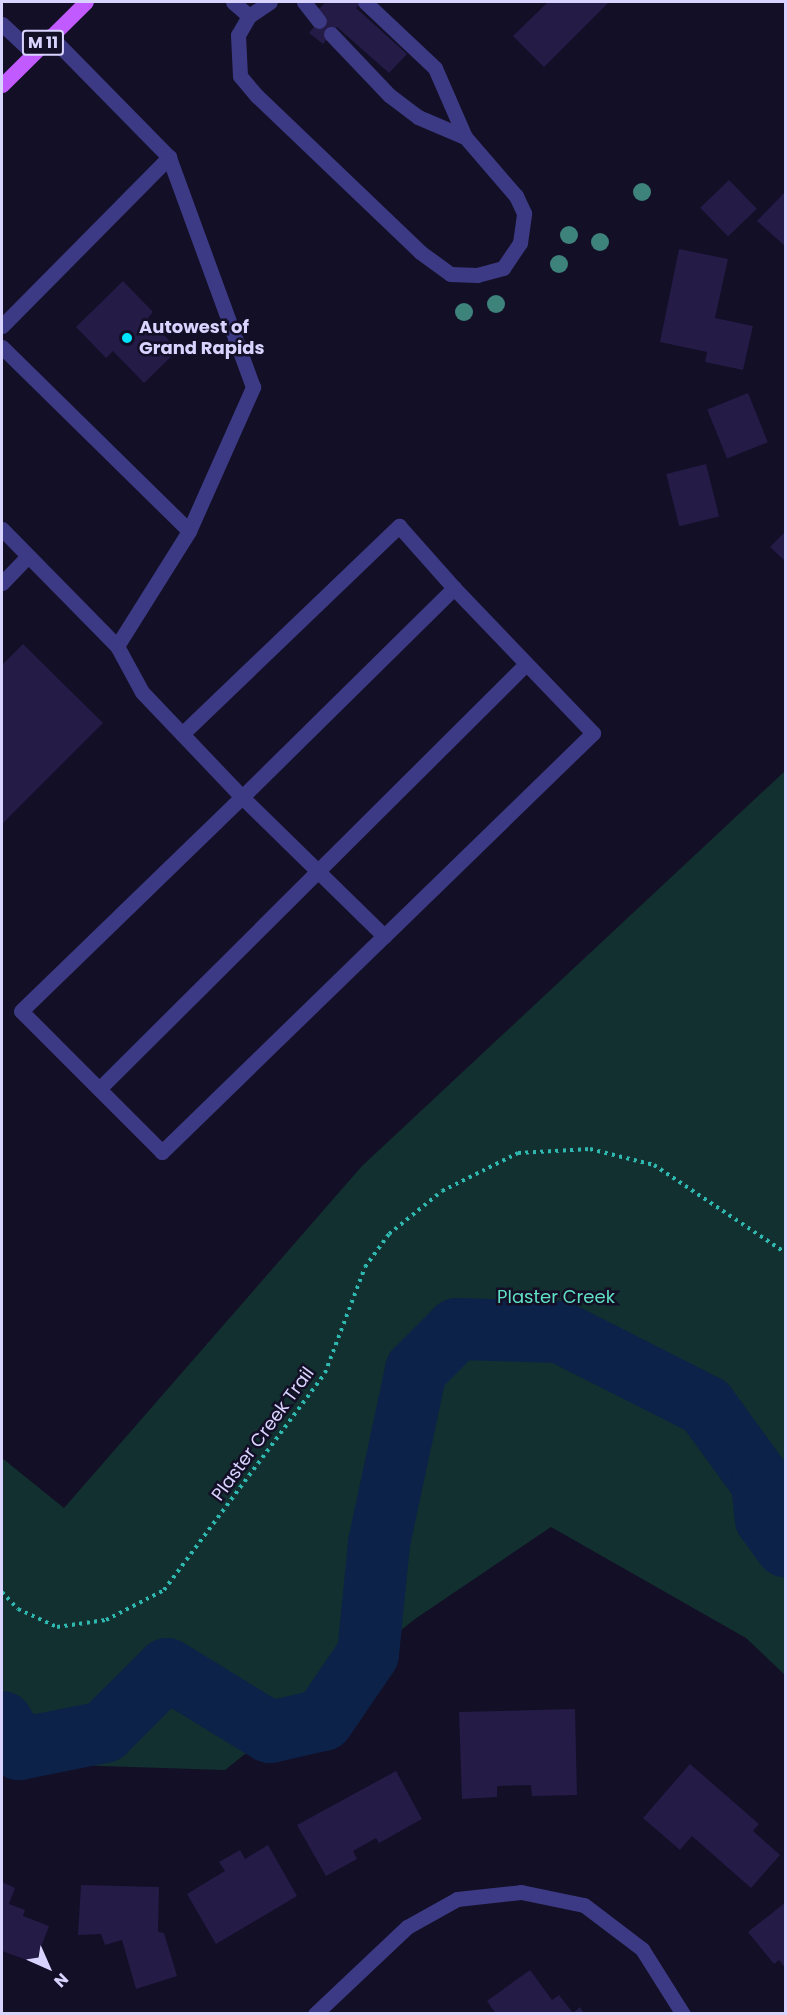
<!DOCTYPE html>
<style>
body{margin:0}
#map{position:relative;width:787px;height:2015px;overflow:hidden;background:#130f26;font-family:Poppins,sans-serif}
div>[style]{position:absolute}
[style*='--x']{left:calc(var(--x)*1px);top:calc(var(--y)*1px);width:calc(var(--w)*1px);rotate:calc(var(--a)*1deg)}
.green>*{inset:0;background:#12302f}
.river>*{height:62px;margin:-31px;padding:0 31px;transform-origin:31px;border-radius:31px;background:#0c2248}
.building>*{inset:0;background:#241b47;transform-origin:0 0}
.path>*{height:4px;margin-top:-2px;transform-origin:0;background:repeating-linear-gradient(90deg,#2fb8b0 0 3px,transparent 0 7.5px)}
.minor>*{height:15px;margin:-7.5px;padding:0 7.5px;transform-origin:7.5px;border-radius:7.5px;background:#3d3a85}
.major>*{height:15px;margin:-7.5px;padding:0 7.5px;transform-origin:7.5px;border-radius:7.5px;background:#c25bff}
.trees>*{width:18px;height:18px;margin:-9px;border-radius:50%;background:#3d827b}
.dots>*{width:16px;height:16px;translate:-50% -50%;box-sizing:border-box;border:3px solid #130f26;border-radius:50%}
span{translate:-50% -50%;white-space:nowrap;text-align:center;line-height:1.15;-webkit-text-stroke:5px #130f26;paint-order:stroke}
.shield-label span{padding:2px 4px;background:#130f26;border:2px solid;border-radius:4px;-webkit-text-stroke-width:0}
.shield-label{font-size:16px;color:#d9d4ff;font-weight:700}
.poi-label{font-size:18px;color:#d9d4ff;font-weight:700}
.left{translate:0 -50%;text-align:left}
.park-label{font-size:18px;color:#5fe0c0}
.street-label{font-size:18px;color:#d9d4ff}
.frame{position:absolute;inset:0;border:3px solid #d9d4ff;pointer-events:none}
.north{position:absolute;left:18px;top:1937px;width:60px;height:60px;-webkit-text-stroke:4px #130f26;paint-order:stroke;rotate:135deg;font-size:16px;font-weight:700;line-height:24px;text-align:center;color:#d9d4ff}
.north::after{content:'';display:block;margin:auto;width:21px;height:27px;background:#d9d4ff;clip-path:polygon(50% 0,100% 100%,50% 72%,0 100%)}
</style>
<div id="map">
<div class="green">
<i style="clip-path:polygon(785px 771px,785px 1675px,746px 1638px,551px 1527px,415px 1619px,225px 1770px,69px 1765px,2px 1713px,2px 1458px,64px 1508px,362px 1166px)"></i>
</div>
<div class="river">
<i style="--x:2;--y:1722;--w:32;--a:58"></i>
<i style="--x:19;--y:1749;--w:87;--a:-11.3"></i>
<i style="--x:104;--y:1732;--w:89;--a:-45"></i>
<i style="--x:167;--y:1669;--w:121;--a:31.5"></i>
<i style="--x:270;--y:1732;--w:54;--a:-12.8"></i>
<i style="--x:323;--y:1720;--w:80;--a:-55.7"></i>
<i style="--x:368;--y:1654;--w:112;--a:-84.3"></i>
<i style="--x:379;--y:1543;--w:177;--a:-77.9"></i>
<i style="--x:416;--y:1370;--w:58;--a:-45"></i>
<i style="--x:457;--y:1329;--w:103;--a:1.7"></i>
<i style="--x:560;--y:1332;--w:164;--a:26.9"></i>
<i style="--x:706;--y:1406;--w:95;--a:54"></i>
<i style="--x:762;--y:1483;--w:36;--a:84"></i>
<i style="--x:766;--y:1519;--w:34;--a:54"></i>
</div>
<div class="building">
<i style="clip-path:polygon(326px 2px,362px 2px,356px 8px,407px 54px,389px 73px,337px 27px,323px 44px,309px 33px,324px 15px,318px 10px)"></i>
<i style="clip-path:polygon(548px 2px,609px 2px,544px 67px,513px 36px)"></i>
<i style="left:729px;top:180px;width:40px;height:40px;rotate:46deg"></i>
<i style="clip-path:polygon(786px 191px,786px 247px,757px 221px)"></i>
<i style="clip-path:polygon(679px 249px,728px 259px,715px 318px,753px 326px,743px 370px,705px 362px,707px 352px,660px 342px)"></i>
<i style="clip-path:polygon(123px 281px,153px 312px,148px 318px,178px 350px,144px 383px,113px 351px,106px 358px,76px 327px)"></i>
<i style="left:748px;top:393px;width:53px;height:44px;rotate:68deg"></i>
<i style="left:706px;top:464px;width:54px;height:41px;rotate:76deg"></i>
<i style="clip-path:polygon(786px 531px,786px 562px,770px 547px)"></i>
<i style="clip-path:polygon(23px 644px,103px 723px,2px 824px,2px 665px)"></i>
<i style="clip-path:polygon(575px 1709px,577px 1795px,532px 1796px,531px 1785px,497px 1786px,497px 1797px,462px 1799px,459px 1712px)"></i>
<i style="clip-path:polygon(690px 1764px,759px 1824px,753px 1831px,780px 1855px,751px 1888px,692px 1836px,680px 1850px,643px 1818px)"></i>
<i style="clip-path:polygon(396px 1771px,422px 1819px,379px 1843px,376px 1838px,353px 1851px,357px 1859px,326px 1876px,297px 1825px)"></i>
<i style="clip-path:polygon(268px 1845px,297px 1896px,216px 1944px,187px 1894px,225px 1871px,219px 1862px,240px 1850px,245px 1859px)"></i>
<i style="clip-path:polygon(2px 1882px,15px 1888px,9px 1904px,25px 1910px,23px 1916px,49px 1926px,35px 1963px,2px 1951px)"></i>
<i style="clip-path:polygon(81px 1885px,159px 1887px,158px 1932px,164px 1933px,177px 1976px,136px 1989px,122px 1940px,105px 1945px,101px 1934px,78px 1935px)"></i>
<i style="clip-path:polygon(786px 1902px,786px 1969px,779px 1960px,774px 1964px,748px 1932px)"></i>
<i style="clip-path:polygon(530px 1970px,552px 2000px,559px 1995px,573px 2013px,580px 2007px,584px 2014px,496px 2014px,487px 2001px)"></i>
</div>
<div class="path">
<i style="--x:2;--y:1592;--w:23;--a:47"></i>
<i style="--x:18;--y:1609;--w:43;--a:24.8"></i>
<i style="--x:57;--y:1627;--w:49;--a:-8.1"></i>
<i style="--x:106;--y:1620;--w:65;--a:-27.3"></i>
<i style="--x:164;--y:1590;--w:270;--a:-53.4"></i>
<i style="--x:325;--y:1373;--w:113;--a:-69.3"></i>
<i style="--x:365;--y:1267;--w:41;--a:-54"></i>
<i style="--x:389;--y:1234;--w:68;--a:-39.1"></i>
<i style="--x:442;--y:1191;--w:85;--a:-26.6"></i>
<i style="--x:518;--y:1153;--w:72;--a:-3.2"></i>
<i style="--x:590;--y:1149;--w:66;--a:14"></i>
<i style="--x:654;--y:1165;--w:159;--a:33.7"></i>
</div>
<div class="minor">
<i style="--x:233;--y:2;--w:21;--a:41"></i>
<i style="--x:249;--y:16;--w:22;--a:120"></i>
<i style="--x:238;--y:35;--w:41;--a:87.2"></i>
<i style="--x:240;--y:76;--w:26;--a:50"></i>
<i style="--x:257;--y:96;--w:226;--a:43.7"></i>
<i style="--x:420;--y:252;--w:37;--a:36"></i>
<i style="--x:450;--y:274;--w:27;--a:2"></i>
<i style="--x:477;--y:275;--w:27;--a:-15"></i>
<i style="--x:503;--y:268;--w:30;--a:-56"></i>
<i style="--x:520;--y:243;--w:30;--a:-82"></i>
<i style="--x:524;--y:213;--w:19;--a:-115"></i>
<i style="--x:516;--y:196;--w:78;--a:-130.8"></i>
<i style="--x:465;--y:137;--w:75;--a:-113.5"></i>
<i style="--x:435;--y:68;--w:96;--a:-136.7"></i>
<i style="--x:304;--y:2;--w:24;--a:52"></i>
<i style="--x:249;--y:16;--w:25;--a:-34"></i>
<i style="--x:2;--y:24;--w:42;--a:43.1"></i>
<i style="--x:331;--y:34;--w:84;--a:46.4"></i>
<i style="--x:389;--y:95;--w:36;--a:37"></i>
<i style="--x:418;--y:117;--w:51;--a:23.1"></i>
<i style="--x:2;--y:326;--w:238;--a:-45.3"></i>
<i style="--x:2;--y:347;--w:262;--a:44.5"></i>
<i style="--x:2;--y:529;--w:164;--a:45.5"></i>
<i style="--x:117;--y:646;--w:136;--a:-57.9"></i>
<i style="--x:189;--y:531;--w:158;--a:-66"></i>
<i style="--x:253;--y:387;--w:245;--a:-110.1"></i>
<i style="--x:169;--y:157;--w:170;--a:-134.5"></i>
<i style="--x:2;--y:583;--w:37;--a:-46"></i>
<i style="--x:117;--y:646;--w:52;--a:61.5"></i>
<i style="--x:142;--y:692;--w:145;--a:46.4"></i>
<i style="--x:242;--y:797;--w:199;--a:44.4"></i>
<i style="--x:384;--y:936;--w:310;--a:135.8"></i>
<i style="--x:162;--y:1152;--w:199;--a:-135"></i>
<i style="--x:21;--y:1011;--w:308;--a:-44.1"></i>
<i style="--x:242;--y:797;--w:298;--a:-44.6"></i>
<i style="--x:454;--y:588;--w:201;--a:46.2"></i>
<i style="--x:593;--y:733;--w:291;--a:135.8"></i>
<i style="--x:182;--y:734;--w:301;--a:-43.8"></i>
<i style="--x:399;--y:526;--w:83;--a:48.4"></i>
<i style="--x:99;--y:1089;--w:602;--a:-44.87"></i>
<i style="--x:315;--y:2014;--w:127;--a:-43.4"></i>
<i style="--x:407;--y:1927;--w:57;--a:-29.2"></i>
<i style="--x:457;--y:1899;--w:64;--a:-6.2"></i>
<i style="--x:521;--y:1892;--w:64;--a:11.7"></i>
<i style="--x:584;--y:1905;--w:73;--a:37.2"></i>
<i style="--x:642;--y:1949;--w:77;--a:57.8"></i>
</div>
<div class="major">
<i style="--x:2;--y:85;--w:118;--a:-44.7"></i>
</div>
<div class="trees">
<i style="left:642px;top:192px"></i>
<i style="left:569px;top:235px"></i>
<i style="left:600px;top:242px"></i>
<i style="left:559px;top:264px"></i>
<i style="left:496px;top:304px"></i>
<i style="left:464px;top:312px"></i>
</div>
<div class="dots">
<i style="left:127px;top:338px;background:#00e5ff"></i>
</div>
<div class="shield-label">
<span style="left:43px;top:43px">M 11</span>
</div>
<div class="poi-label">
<span class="left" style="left:139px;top:338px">Autowest of<br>Grand Rapids</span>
</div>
<div class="park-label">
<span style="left:556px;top:1297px">Plaster Creek</span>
</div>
<div class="street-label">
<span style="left:263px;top:1434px;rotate:-54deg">Plaster Creek Trail</span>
</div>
<div class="frame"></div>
<div class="north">N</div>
</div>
